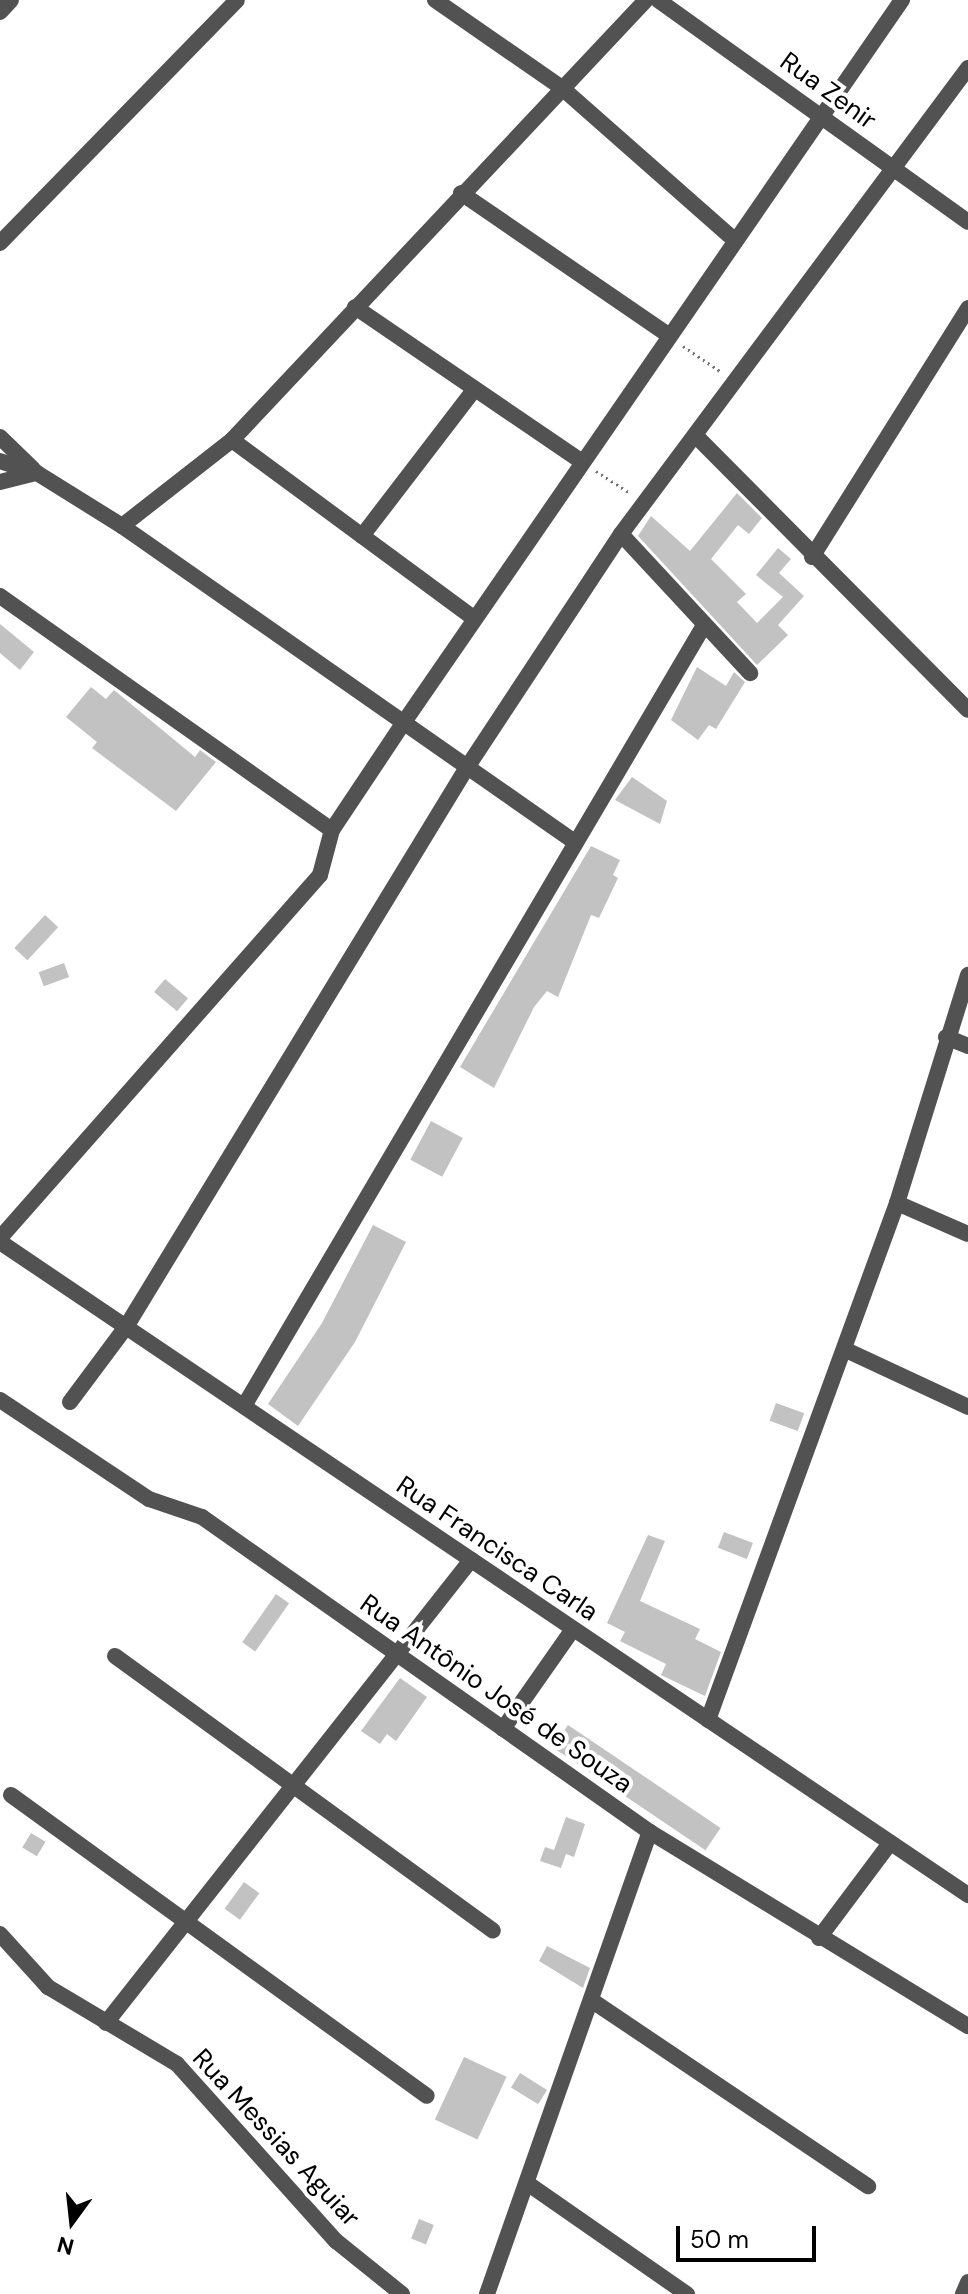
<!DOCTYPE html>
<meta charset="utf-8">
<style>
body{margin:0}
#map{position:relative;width:968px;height:2294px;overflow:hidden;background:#fff;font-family:"DM Sans",sans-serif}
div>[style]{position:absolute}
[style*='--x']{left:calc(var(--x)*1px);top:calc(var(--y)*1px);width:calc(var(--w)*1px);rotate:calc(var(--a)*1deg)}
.building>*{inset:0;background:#c2c2c2;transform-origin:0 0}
.path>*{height:3px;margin-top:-1.5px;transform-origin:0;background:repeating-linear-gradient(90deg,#747474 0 2px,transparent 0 6px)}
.street>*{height:16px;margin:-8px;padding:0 8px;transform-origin:8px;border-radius:8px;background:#525252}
span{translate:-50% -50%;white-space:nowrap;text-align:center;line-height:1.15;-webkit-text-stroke:8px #fff;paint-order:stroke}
.street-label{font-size:26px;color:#000}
.north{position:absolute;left:32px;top:2182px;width:80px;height:80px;-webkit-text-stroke:6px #fff;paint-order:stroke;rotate:195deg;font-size:22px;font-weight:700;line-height:32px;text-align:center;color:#000}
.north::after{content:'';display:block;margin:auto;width:28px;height:36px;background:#000;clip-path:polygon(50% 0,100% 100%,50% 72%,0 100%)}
.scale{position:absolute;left:676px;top:2226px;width:140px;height:36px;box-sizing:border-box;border:4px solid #000;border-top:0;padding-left:10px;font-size:24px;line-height:28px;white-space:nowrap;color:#000;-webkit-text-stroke:6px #fff;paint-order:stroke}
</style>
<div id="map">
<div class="building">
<i style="clip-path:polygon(737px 493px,762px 518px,749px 534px,738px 525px,711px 559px,746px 594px,737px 602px,757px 623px,783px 597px,756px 575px,778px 548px,791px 559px,779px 573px,804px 596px,778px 625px,788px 635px,757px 665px,638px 536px,651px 516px,690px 551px)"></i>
<i style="clip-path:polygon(0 624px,34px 652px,20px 670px,0 653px)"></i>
<i style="clip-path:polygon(697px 667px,726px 686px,734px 672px,745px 682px,716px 729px,709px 725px,698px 740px,671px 720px)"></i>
<i style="clip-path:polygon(91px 687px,106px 699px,114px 690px,195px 757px,200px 750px,216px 762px,176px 811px,92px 748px,97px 742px,66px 717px)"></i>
<i style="clip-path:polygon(632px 777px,667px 801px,660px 824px,615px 800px)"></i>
<i style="clip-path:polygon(591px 846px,620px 860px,613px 875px,618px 878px,599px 918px,591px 915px,558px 997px,547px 991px,534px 1007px,494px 1088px,460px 1067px)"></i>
<i style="left:45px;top:915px;width:18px;height:45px;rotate:43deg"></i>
<i style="left:64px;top:963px;width:15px;height:27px;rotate:70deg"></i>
<i style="left:165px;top:979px;width:30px;height:17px;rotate:40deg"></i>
<i style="left:431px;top:1121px;width:36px;height:44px;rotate:28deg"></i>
<i style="clip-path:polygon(373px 1225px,406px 1242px,355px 1342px,298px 1426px,268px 1404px,322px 1323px)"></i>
<i style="left:776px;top:1403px;width:30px;height:19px;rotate:20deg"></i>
<i style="left:724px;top:1532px;width:31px;height:17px;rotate:21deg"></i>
<i style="clip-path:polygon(648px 1535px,665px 1541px,640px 1601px,700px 1629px,695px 1639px,721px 1652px,705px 1696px,661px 1675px,666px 1664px,620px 1641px,625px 1632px,607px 1623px)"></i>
<i style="left:276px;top:1594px;width:16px;height:59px;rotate:35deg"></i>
<i style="clip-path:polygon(400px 1678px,427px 1697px,396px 1741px,387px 1734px,380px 1744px,361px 1731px)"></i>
<i style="left:568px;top:1725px;width:184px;height:27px;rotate:34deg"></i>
<i style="clip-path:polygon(566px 1817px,585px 1824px,574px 1857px,566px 1854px,561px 1868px,540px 1861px,545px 1847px,554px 1850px)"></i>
<i style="left:31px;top:1833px;width:17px;height:17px;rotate:31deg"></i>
<i style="left:244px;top:1882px;width:19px;height:33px;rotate:36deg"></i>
<i style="clip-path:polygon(547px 1946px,590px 1968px,583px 1988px,539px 1961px)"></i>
<i style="left:464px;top:2057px;width:47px;height:69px;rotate:25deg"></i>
<i style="left:520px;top:2073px;width:32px;height:17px;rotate:32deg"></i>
<i style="left:419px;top:2219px;width:16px;height:21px;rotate:22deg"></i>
</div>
<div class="path">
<i style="--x:683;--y:346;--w:45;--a:34"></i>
<i style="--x:596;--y:471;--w:40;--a:32.9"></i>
</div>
<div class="street">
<i style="--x:435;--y:0;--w:155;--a:34.7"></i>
<i style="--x:562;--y:88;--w:228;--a:41.4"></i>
<i style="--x:658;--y:0;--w:381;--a:35.6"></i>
<i style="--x:0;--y:12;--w:16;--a:-47"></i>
<i style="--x:461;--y:193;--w:251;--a:34.4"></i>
<i style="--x:0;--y:243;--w:339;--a:-45.7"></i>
<i style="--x:355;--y:307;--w:271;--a:34.3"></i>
<i style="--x:0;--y:437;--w:46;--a:44.1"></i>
<i style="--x:698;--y:438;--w:383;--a:45.2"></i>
<i style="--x:232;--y:440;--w:300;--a:36.4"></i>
<i style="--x:0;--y:461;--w:39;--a:18"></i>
<i style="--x:37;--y:473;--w:100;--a:31.9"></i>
<i style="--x:122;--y:526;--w:549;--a:34.91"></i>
<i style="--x:0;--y:482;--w:38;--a:-14"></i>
<i style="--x:122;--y:526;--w:140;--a:-38"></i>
<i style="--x:232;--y:440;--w:604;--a:-46.74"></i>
<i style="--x:621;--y:534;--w:190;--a:47.1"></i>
<i style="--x:362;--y:536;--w:185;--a:-52.5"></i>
<i style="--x:812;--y:557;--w:294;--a:-57.9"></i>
<i style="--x:0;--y:596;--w:406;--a:35.2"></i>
<i style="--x:946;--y:1037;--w:24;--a:22"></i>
<i style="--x:897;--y:1203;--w:77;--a:23.6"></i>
<i style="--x:0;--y:1238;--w:484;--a:-48.6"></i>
<i style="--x:320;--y:875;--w:47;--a:-75.1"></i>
<i style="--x:332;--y:830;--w:126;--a:-56.3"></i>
<i style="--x:402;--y:725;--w:881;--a:-55.41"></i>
<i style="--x:0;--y:1242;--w:1168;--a:34"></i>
<i style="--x:846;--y:1350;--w:135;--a:25"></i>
<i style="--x:0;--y:1400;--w:179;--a:33.6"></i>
<i style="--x:149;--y:1499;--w:56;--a:18.8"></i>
<i style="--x:202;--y:1517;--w:548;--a:35.11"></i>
<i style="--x:650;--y:1832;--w:373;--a:31.4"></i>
<i style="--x:70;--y:1402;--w:94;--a:-53.3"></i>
<i style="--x:126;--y:1327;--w:653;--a:-58.65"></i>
<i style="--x:466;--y:769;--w:282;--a:-56.6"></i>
<i style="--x:621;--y:534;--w:581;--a:-53.33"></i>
<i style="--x:244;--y:1406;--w:904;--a:-59.49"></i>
<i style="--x:115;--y:1656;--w:467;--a:36"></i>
<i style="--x:708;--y:1720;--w:550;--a:-69.92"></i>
<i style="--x:897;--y:1203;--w:239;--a:-72.7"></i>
<i style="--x:503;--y:1729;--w:122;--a:-55"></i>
<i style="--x:11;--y:1795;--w:513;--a:35.89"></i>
<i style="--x:0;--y:1934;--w:72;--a:47.8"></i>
<i style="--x:48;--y:1987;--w:150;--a:30.8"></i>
<i style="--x:177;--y:2064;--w:238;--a:48.1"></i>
<i style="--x:336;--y:2241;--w:85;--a:38.8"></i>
<i style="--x:819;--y:1938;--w:119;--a:-53.2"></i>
<i style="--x:591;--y:2000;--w:334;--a:33.9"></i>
<i style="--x:106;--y:2023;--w:590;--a:-51.75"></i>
<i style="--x:527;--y:2183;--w:195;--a:34.8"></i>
<i style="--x:487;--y:2294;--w:490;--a:-70.6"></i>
<i style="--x:963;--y:2294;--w:13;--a:-67"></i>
</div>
<div class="street-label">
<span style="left:828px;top:91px;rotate:36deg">Rua Zenir</span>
<span style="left:497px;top:1549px;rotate:34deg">Rua Francisca Carla</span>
<span style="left:496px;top:1694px;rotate:35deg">Rua Antônio José de Souza</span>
<span style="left:276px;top:2138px;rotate:47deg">Rua Messias Aguiar</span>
</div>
<div class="north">N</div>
<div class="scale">50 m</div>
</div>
